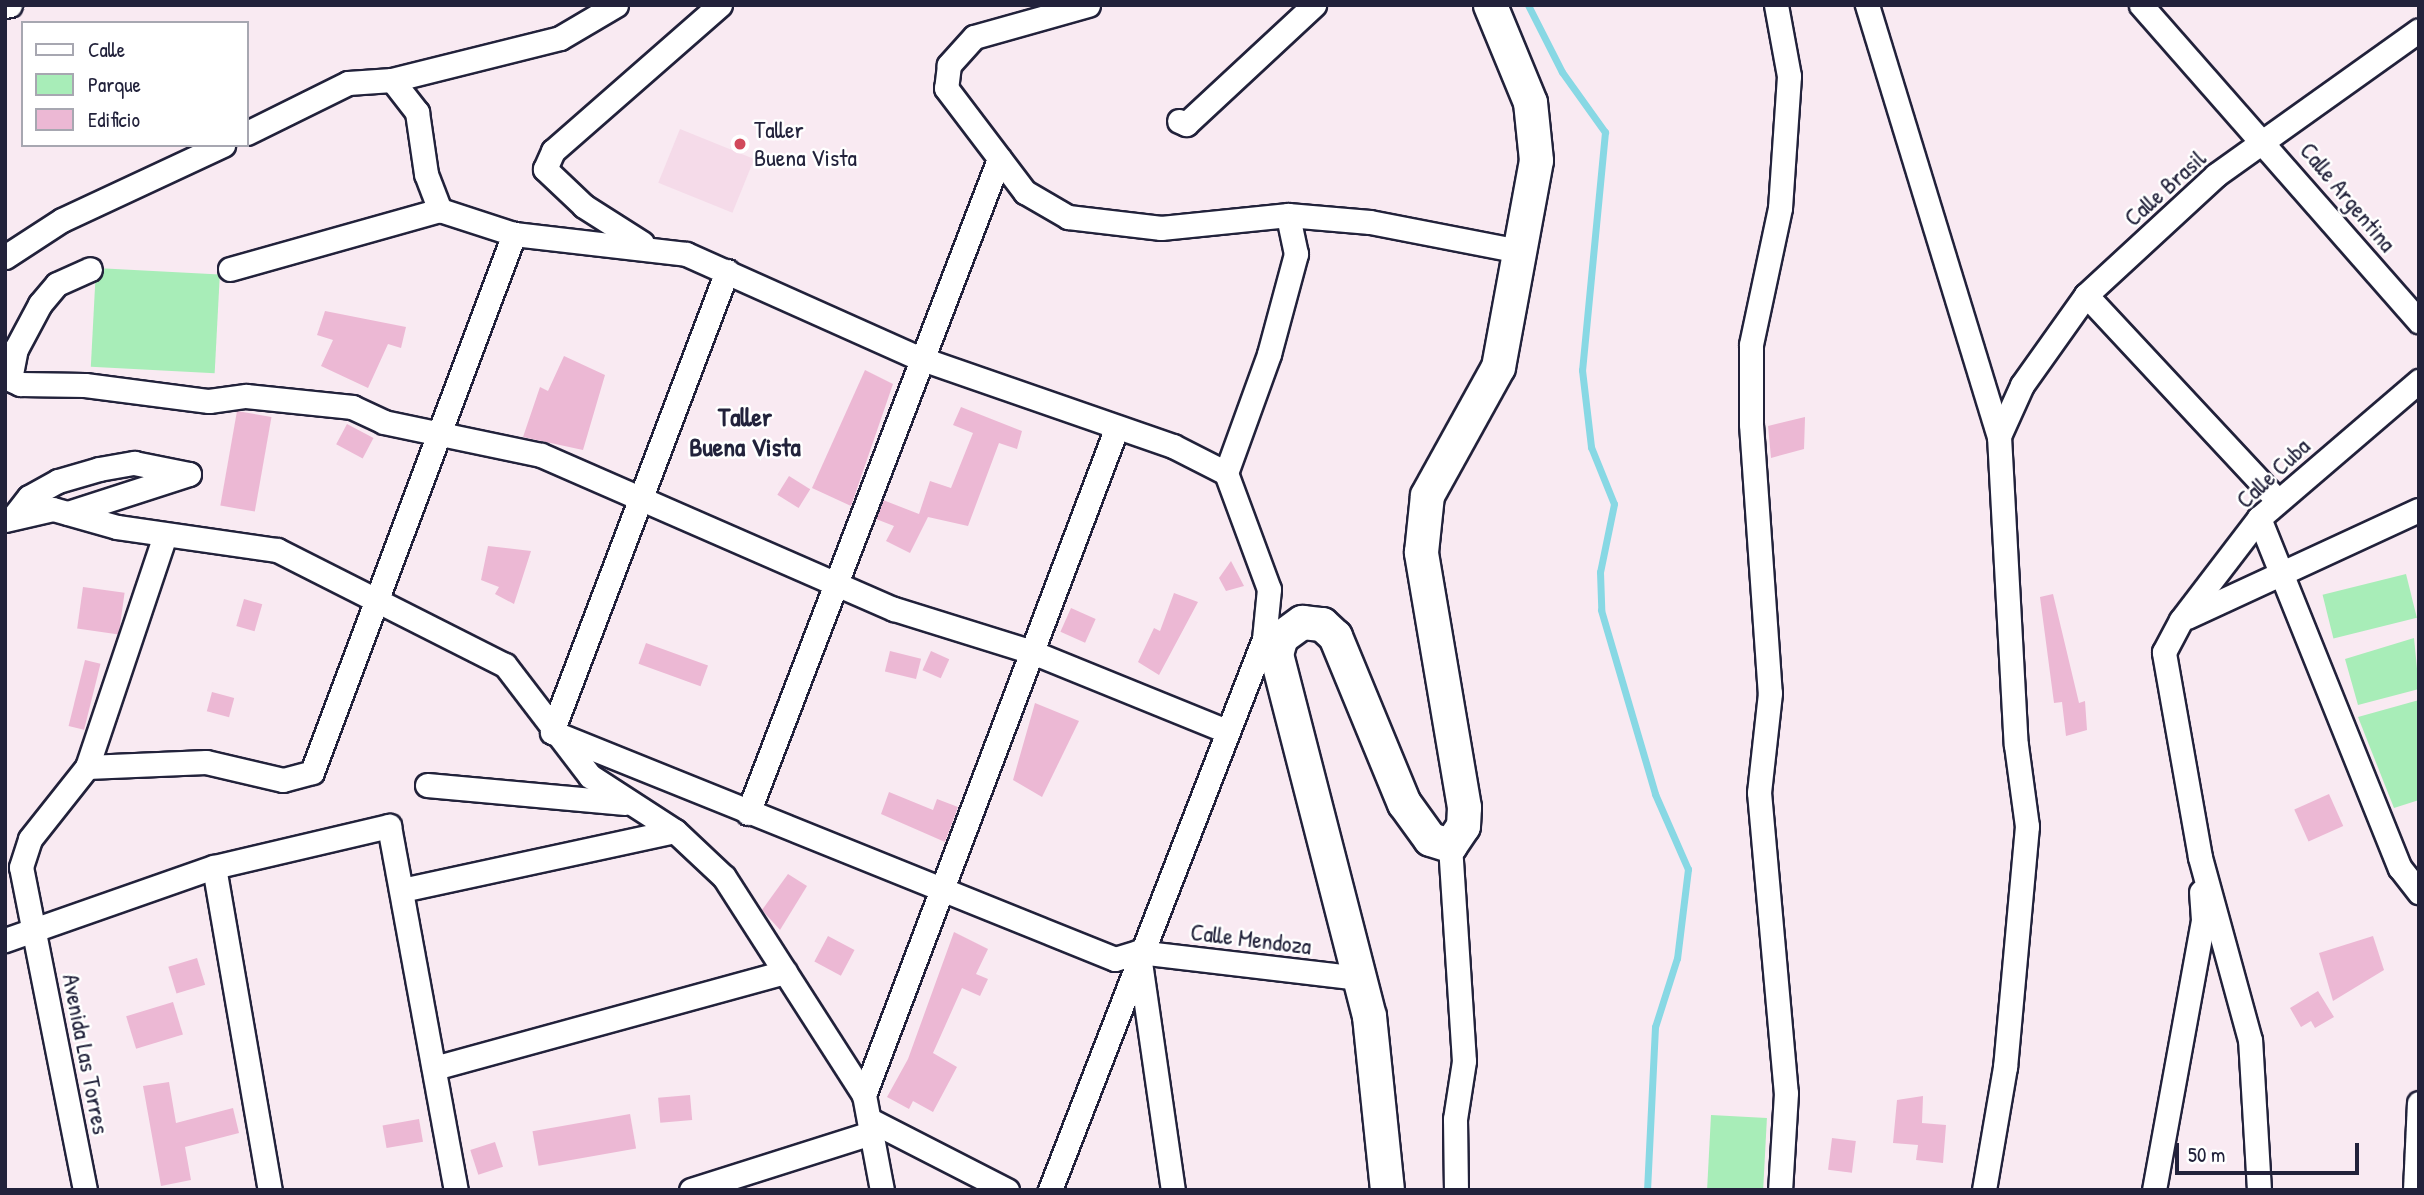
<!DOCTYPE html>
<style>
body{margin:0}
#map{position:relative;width:2424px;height:1195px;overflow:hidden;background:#f9eaf2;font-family:"Patrick Hand",sans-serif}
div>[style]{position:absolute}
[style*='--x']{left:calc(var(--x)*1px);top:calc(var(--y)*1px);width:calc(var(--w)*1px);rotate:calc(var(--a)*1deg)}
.built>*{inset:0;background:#f5dbe9;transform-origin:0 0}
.green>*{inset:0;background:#a8edb8;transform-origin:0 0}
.stream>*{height:7px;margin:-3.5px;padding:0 3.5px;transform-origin:3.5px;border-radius:3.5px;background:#88d8e4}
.building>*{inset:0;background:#ecb8d4;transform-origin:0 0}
.roads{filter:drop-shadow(2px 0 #22223b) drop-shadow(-2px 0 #22223b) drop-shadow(0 2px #22223b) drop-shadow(0 -2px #22223b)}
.street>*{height:23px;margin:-11.5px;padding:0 11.5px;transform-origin:11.5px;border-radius:11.5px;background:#fff}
.secondary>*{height:33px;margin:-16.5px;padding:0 16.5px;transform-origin:16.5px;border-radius:16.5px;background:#fff}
.dots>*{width:19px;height:19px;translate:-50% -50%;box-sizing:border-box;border:4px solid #fff;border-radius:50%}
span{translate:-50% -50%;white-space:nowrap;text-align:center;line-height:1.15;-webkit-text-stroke:5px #fff;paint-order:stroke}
.poi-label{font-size:24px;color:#22223b}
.left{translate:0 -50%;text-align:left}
.street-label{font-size:24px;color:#22223b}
.neighbourhood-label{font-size:26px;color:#22223b;font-weight:700}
.frame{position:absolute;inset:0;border:7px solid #22223b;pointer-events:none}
.legend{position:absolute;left:21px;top:21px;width:228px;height:126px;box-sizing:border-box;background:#fff;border:2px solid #a7a7b1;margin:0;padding:9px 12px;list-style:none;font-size:21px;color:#22223b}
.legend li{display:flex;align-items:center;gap:14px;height:35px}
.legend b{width:35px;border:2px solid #a7a7b1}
.scale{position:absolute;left:2175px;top:1143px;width:184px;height:32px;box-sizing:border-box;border:4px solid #22223b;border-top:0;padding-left:9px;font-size:21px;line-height:24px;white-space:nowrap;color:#22223b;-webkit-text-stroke:5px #fff;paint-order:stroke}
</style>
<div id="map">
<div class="built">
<i style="left:680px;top:129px;width:80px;height:58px;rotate:22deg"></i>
</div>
<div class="green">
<i style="left:96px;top:268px;width:124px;height:99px;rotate:3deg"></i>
<i style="left:2406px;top:574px;width:45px;height:86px;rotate:76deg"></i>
<i style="clip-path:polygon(2414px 638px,2419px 689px,2358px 705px,2345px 659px)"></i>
<i style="clip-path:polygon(2419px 700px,2419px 800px,2394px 808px,2358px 717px)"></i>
<i style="left:1711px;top:1115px;width:56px;height:75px;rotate:3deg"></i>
</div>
<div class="stream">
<i style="--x:1528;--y:5;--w:75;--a:63.1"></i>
<i style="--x:1562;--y:72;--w:74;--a:54.4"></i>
<i style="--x:1605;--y:132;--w:239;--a:95.5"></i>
<i style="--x:1582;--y:370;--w:78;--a:83.3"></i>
<i style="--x:1591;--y:447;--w:61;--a:68"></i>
<i style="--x:1614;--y:504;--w:69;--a:101.6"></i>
<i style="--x:1600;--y:572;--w:38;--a:88"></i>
<i style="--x:1601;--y:610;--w:192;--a:73.6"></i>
<i style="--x:1655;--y:794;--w:82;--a:66.3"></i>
<i style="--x:1688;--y:869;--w:90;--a:97"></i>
<i style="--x:1677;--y:958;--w:72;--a:107.7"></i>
<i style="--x:1655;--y:1027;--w:163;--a:92.8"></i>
</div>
<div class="building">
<i style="clip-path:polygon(325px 311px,406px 327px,401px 348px,388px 344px,368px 388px,321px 366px,333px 340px,317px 335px)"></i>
<i style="clip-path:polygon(564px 356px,605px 375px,583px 450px,523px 437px,540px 387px,548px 391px)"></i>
<i style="clip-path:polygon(865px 370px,893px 384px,851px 506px,812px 488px)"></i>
<i style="clip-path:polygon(961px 407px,1022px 431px,1017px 449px,999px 443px,968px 526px,928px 517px,910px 553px,886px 541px,894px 526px,876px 519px,883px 500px,919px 514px,930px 481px,951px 488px,973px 433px,953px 425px)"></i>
<i style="left:237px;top:411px;width:35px;height:96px;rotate:10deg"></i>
<i style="clip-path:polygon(1805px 417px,1804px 449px,1771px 458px,1768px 426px)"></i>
<i style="left:347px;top:424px;width:30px;height:23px;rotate:28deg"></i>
<i style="left:789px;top:476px;width:25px;height:22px;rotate:32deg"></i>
<i style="clip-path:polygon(488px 546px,531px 551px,514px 604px,495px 594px,499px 587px,481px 580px)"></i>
<i style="clip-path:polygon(1231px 561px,1244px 586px,1226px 591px,1219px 578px)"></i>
<i style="left:83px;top:587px;width:42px;height:42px;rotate:8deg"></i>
<i style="clip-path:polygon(1174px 593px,1198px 602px,1159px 675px,1138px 662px,1154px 628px,1160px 631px)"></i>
<i style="clip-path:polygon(2053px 594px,2079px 703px,2085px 701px,2087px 730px,2066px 736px,2062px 702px,2054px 703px,2040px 597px)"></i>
<i style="left:244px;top:599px;width:19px;height:28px;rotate:16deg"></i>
<i style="left:1071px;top:608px;width:27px;height:26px;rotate:24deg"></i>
<i style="left:646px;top:643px;width:66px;height:22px;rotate:20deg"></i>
<i style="left:890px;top:651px;width:32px;height:21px;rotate:14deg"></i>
<i style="left:931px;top:651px;width:20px;height:21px;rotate:24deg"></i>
<i style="left:85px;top:660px;width:16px;height:68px;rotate:14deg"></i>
<i style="left:212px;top:692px;width:23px;height:20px;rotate:15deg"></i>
<i style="clip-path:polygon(1035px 703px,1079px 721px,1042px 797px,1013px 780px)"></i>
<i style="clip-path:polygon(889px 792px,933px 810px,937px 799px,958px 807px,945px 842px,881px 814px)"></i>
<i style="left:2329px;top:794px;width:35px;height:38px;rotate:66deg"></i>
<i style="clip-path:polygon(788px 874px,807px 886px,780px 930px,762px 910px)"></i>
<i style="clip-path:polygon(954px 932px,988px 949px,976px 974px,988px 979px,980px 996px,962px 988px,933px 1053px,957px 1067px,933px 1112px,913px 1101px,909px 1109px,887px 1097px,908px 1059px)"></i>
<i style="left:828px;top:936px;width:30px;height:29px;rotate:28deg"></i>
<i style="clip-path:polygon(2373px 936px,2384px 970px,2333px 1001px,2319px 953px)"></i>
<i style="left:197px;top:958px;width:28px;height:30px;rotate:73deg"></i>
<i style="clip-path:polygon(2318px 991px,2334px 1017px,2315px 1028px,2311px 1021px,2301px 1027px,2290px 1008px)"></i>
<i style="left:173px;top:1002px;width:34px;height:49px;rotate:73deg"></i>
<i style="clip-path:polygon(169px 1082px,176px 1123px,233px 1108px,239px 1133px,185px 1147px,191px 1180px,161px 1186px,143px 1086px)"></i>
<i style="left:690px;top:1095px;width:25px;height:32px;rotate:85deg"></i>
<i style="clip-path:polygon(1923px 1096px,1922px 1123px,1946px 1125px,1943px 1163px,1916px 1160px,1918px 1145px,1893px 1143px,1897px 1100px)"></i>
<i style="left:630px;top:1114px;width:35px;height:99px;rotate:80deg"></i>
<i style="left:419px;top:1119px;width:23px;height:37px;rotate:80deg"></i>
<i style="left:1832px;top:1138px;width:24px;height:32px;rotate:7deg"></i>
<i style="left:495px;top:1142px;width:26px;height:26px;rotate:72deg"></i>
</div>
<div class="roads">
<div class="street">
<i style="--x:1088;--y:5;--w:118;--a:164.3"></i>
<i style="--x:974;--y:37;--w:38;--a:132"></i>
<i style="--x:949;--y:65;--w:23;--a:97"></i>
<i style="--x:946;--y:88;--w:131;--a:52.8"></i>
<i style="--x:1025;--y:192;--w:50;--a:30.2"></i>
<i style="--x:1068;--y:217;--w:94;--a:6.7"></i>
<i style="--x:1161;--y:228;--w:128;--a:-5.8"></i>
<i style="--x:1288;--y:215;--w:82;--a:4.9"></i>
<i style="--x:1370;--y:222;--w:152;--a:11"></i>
<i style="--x:1776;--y:5;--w:72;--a:79.6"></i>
<i style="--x:1789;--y:76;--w:132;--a:93.9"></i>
<i style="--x:1780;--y:208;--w:140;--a:102"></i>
<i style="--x:1751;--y:345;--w:79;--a:90"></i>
<i style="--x:1751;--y:424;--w:270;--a:86"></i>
<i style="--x:1770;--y:693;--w:100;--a:96.3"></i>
<i style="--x:1759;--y:792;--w:302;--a:84.9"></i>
<i style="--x:1786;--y:1093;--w:97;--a:93.5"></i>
<i style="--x:1867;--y:5;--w:451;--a:73"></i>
<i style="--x:1999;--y:436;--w:309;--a:86.9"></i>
<i style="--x:2016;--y:745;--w:82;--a:82.3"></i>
<i style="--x:2027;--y:826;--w:242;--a:95.2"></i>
<i style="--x:2005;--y:1067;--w:125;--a:99.7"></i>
<i style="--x:2141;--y:5;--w:421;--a:48.7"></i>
<i style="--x:5;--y:6;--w:5;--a:-11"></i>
<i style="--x:392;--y:80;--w:173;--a:-14"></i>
<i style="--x:560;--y:38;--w:65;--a:-30.5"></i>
<i style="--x:1179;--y:121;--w:8;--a:23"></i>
<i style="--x:1186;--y:124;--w:175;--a:-42.9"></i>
<i style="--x:247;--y:133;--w:113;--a:-26.3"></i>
<i style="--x:348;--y:83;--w:44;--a:-3.9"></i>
<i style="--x:392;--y:80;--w:41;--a:52"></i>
<i style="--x:417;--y:112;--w:63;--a:81.7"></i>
<i style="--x:426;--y:174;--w:39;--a:69"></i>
<i style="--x:642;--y:243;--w:69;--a:-147.5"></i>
<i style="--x:584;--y:206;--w:54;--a:-136.5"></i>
<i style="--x:545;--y:169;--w:20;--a:-66"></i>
<i style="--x:553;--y:151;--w:222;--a:-41.2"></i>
<i style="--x:5;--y:257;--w:68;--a:-33"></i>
<i style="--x:62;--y:220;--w:178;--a:-25"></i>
<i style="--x:230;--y:269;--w:218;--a:-15.7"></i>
<i style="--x:440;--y:210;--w:78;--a:18"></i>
<i style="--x:514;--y:234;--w:173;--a:6.6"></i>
<i style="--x:686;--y:254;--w:255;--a:24.1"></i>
<i style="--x:919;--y:358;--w:269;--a:19.1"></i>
<i style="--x:1173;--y:446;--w:59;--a:27"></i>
<i style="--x:1226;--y:473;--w:124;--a:69.7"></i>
<i style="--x:1269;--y:589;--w:50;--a:95.7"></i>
<i style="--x:1264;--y:639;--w:591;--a:111.23"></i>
<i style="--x:727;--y:271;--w:493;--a:110.8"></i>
<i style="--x:552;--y:732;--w:607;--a:21.96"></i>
<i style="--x:1115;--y:959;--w:24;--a:-17"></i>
<i style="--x:1138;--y:952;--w:222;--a:6.7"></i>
<i style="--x:2086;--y:295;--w:280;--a:47"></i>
<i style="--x:5;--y:377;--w:17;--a:25"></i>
<i style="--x:20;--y:384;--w:65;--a:0.9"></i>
<i style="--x:85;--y:385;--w:125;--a:7.4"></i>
<i style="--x:209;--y:401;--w:37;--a:-8"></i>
<i style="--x:246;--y:396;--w:107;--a:5.9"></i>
<i style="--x:352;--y:407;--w:35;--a:25"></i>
<i style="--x:384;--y:422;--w:160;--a:11.9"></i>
<i style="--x:541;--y:455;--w:385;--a:23.6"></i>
<i style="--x:894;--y:609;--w:145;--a:17.3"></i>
<i style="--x:1032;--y:652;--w:210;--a:22.1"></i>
<i style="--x:10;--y:379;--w:31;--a:-79"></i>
<i style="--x:16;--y:349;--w:51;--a:-61.9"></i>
<i style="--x:40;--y:304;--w:26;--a:-50"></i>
<i style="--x:57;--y:284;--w:36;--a:-24"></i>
<i style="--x:1999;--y:436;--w:56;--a:-65.7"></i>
<i style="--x:2022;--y:385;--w:110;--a:-54.6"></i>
<i style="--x:2086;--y:295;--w:177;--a:-42.7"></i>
<i style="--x:2216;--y:175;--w:249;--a:-35.5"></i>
<i style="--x:1226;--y:473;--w:127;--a:-70.1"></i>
<i style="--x:1269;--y:354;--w:104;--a:-74.9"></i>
<i style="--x:1296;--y:254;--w:40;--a:-102"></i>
<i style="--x:68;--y:513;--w:127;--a:-17.9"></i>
<i style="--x:14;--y:516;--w:24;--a:-52"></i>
<i style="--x:29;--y:497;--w:33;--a:-29"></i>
<i style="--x:58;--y:481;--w:43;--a:-16.3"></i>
<i style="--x:99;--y:469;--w:36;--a:-10"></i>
<i style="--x:134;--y:463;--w:56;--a:11.3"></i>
<i style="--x:2259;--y:518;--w:377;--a:68.1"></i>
<i style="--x:2400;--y:868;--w:31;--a:52"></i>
<i style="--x:5;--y:520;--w:49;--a:-12.9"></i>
<i style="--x:53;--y:509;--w:66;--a:15.7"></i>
<i style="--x:117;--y:527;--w:162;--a:8.2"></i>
<i style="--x:277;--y:550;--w:255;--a:26.8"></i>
<i style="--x:505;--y:665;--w:140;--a:52.6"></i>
<i style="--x:590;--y:776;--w:101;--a:32.9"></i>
<i style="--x:675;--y:831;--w:67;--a:43.2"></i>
<i style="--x:724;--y:877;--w:259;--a:57.3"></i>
<i style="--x:864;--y:1095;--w:97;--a:79.3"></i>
<i style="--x:2187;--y:617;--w:255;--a:-24.8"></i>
<i style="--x:87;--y:767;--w:119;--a:-2.4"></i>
<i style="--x:206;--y:762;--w:79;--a:13.2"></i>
<i style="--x:283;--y:780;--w:30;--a:-15"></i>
<i style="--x:312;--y:772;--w:575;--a:-69.42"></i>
<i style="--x:427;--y:785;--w:199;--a:5.2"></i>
<i style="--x:748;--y:813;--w:701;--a:-69"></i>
<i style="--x:1450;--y:845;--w:216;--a:86.3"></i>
<i style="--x:1464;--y:1061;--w:59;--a:98.8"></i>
<i style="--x:1455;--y:1119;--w:71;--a:89.2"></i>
<i style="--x:214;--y:867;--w:328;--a:80.2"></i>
<i style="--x:402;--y:890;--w:279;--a:-12.2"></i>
<i style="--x:5;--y:940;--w:221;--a:-19.3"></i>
<i style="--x:214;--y:867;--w:180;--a:-13.2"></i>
<i style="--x:389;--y:826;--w:370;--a:79.6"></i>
<i style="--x:1139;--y:955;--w:237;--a:81.8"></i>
<i style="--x:434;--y:1068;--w:364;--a:-15.3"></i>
<i style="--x:864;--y:1095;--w:714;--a:-69.26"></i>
<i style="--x:870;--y:1120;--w:154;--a:27.1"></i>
<i style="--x:85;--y:1190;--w:329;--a:-101.2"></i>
<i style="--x:21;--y:867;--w:29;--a:-72"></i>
<i style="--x:30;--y:839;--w:92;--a:-51.6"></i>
<i style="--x:87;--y:767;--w:245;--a:-71.4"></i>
<i style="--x:691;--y:1190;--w:192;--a:-17.6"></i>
<i style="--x:2154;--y:1190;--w:274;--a:-79.7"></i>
<i style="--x:2203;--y:920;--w:28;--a:-94"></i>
<i style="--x:2259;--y:1190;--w:150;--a:-93.4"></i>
<i style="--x:2250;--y:1040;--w:190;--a:-105.3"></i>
<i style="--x:2200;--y:857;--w:208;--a:-100"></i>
<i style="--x:2164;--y:652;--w:36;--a:-62"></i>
<i style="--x:2181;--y:620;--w:128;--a:-52.6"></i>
<i style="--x:2259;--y:518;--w:211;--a:-40.6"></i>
<i style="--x:2415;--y:1190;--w:87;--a:-87.4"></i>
</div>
<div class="secondary">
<i style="--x:1387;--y:1190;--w:175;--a:-95.9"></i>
<i style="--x:1369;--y:1016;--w:374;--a:-104.4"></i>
<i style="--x:1276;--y:654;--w:18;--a:-74"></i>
<i style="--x:1281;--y:637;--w:26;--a:-36"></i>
<i style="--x:1302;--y:622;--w:20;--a:6"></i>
<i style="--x:1322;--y:624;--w:18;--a:43"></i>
<i style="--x:1335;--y:636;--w:181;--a:67.6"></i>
<i style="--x:1404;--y:803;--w:44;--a:54.2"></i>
<i style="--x:1430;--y:839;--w:21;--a:17"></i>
<i style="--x:1450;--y:845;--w:23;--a:-56"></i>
<i style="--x:1463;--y:826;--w:19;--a:-87"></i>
<i style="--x:1464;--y:807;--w:259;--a:-99.6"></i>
<i style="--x:1421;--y:552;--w:57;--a:-84"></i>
<i style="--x:1427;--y:495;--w:146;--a:-61"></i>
<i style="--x:1498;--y:367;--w:210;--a:-79.6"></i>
<i style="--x:1536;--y:160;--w:58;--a:-95.9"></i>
<i style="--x:1530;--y:102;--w:105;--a:-112.4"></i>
</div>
</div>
<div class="dots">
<i style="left:740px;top:144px;background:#d1495b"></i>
</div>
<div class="poi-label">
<span class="left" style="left:754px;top:144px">Taller<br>Buena Vista</span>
</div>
<div class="street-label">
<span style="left:2165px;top:188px;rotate:-42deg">Calle Brasil</span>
<span style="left:2348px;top:197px;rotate:50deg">Calle Argentina</span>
<span style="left:2273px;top:473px;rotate:-43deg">Calle Cuba</span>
<span style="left:1251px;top:939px;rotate:7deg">Calle Mendoza</span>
<span style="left:86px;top:1054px;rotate:79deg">Avenida Las Torres</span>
</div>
<div class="neighbourhood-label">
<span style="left:745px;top:432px">Taller<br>Buena Vista</span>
</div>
<div class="frame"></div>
<ul class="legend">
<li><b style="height:9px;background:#fff"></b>Calle</li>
<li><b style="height:19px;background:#a8edb8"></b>Parque</li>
<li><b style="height:19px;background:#ecb8d4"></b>Edificio</li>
</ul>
<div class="scale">50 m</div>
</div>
